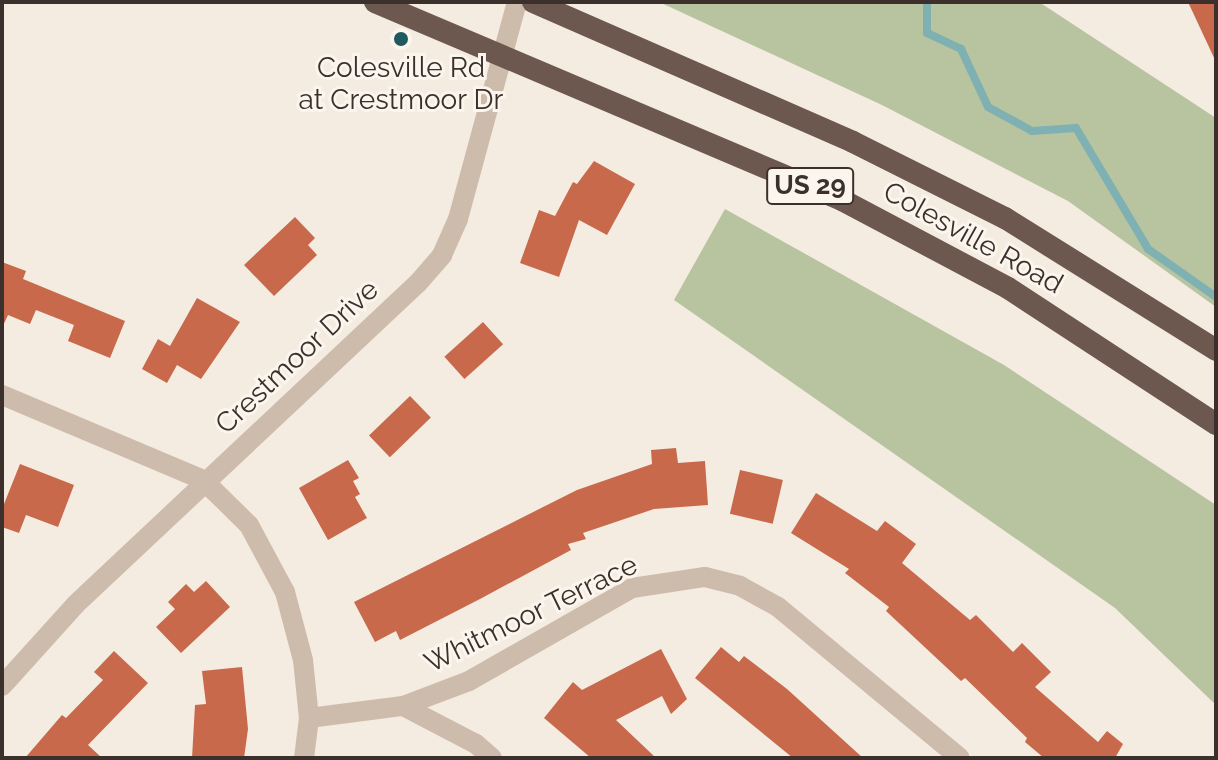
<!DOCTYPE html>
<style>
body{margin:0}
#map{position:relative;width:1218px;height:760px;overflow:hidden;background:#f4ebe1;font-family:Raleway,sans-serif}
div>[style]{position:absolute}
[style*='--x']{left:calc(var(--x)*1px);top:calc(var(--y)*1px);width:calc(var(--w)*1px);rotate:calc(var(--a)*1deg)}
.green>*{inset:0;background:#b8c4a0}
.stream>*{height:8px;margin:-4px;padding:0 4px;transform-origin:4px;border-radius:4px;background:#7fb0b2}
.building>*{inset:0;background:#c8694b;transform-origin:0 0}
.minor>*{height:20px;margin:-10px;padding:0 10px;transform-origin:10px;border-radius:10px;background:#cdbbac}
.trunk>*{height:22px;margin:-11px;padding:0 11px;transform-origin:11px;border-radius:11px;background:#6c584f}
.dots>*{width:22px;height:22px;translate:-50% -50%;box-sizing:border-box;border:4px solid #fbf5ee;border-radius:50%}
span{translate:-50% -50%;white-space:nowrap;text-align:center;line-height:1.15;-webkit-text-stroke:6px #fbf5ee;paint-order:stroke}
.shield-label span{padding:2px 6px;background:#fbf5ee;border:2px solid;border-radius:6px;-webkit-text-stroke-width:0}
.shield-label{font-size:26px;color:#3b302b;font-weight:700}
.poi-label{font-size:28px;color:#3b302b}
.street-label{font-size:28px;color:#3b302b}
.frame{position:absolute;inset:0;border:4px solid #3b302b;pointer-events:none}
</style>
<div id="map">
<div class="green">
<i style="clip-path:polygon(659px 2px,1039px 2px,1216px 118px,1216px 307px,1068px 201px,882px 105px)"></i>
<i style="clip-path:polygon(725px 209px,1004px 365px,1216px 505px,1216px 705px,1115px 608px,674px 300px)"></i>
</div>
<div class="stream">
<i style="--x:927;--y:2;--w:31;--a:90"></i>
<i style="--x:927;--y:33;--w:38;--a:25"></i>
<i style="--x:961;--y:49;--w:64;--a:65"></i>
<i style="--x:988;--y:107;--w:50;--a:28.6"></i>
<i style="--x:1032;--y:131;--w:44;--a:-3.9"></i>
<i style="--x:1076;--y:128;--w:141;--a:59.2"></i>
<i style="--x:1148;--y:249;--w:83;--a:35.2"></i>
</div>
<div class="building">
<i style="clip-path:polygon(1188px 2px,1216px 2px,1216px 62px)"></i>
<i style="clip-path:polygon(594px 161px,635px 184px,607px 235px,579px 220px,559px 277px,520px 263px,539px 210px,555px 216px,573px 182px,577px 184px)"></i>
<i style="clip-path:polygon(295px 217px,315px 238px,308px 245px,317px 255px,274px 296px,244px 265px)"></i>
<i style="clip-path:polygon(2px 262px,26px 271px,23px 279px,125px 321px,110px 358px,68px 341px,74px 325px,36px 310px,30px 324px,8px 315px,2px 328px)"></i>
<i style="clip-path:polygon(197px 298px,240px 322px,201px 379px,177px 365px,167px 383px,142px 369px,158px 339px,170px 346px)"></i>
<i style="left:483px;top:322px;width:30px;height:52px;rotate:48deg"></i>
<i style="left:410px;top:396px;width:30px;height:57px;rotate:46deg"></i>
<i style="clip-path:polygon(676px 448px,678px 463px,705px 461px,708px 505px,654px 509px,583px 533px,586px 539px,568px 544px,571px 550px,480px 599px,400px 640px,396px 631px,375px 642px,354px 602px,577px 490px,652px 464px,651px 450px)"></i>
<i style="clip-path:polygon(348px 460px,359px 478px,353px 481px,360px 494px,355px 497px,367px 518px,328px 540px,299px 488px)"></i>
<i style="clip-path:polygon(20px 464px,74px 485px,58px 527px,26px 515px,19px 533px,2px 527px,2px 509px)"></i>
<i style="left:740px;top:470px;width:44px;height:45px;rotate:13deg"></i>
<i style="clip-path:polygon(816px 493px,877px 531px,885px 521px,916px 544px,902px 563px,970px 620px,976px 615px,1013px 652px,1022px 643px,1051px 672px,1035px 687px,1098px 742px,1107px 731px,1123px 744px,1115px 758px,1044px 758px,1025px 742px,1027px 738px,965px 678px,961px 681px,886px 611px,889px 607px,845px 573px,849px 569px,791px 533px)"></i>
<i style="clip-path:polygon(206px 581px,230px 607px,181px 653px,156px 627px,175px 609px,168px 602px,186px 584px,194px 592px)"></i>
<i style="clip-path:polygon(721px 647px,739px 662px,744px 656px,787px 689px,863px 758px,793px 758px,695px 678px)"></i>
<i style="clip-path:polygon(661px 649px,687px 699px,671px 714px,662px 696px,616px 720px,656px 758px,591px 758px,544px 718px,573px 682px,582px 690px)"></i>
<i style="clip-path:polygon(114px 651px,148px 683px,88px 745px,102px 758px,25px 758px,62px 715px,66px 718px,103px 680px,94px 672px)"></i>
<i style="clip-path:polygon(242px 667px,248px 729px,244px 758px,192px 758px,195px 705px,206px 704px,202px 671px)"></i>
</div>
<div class="minor">
<i style="--x:2;--y:395;--w:218;--a:22.9"></i>
<i style="--x:203;--y:480;--w:64;--a:44.4"></i>
<i style="--x:249;--y:525;--w:76;--a:61.8"></i>
<i style="--x:285;--y:592;--w:70;--a:75.2"></i>
<i style="--x:303;--y:660;--w:58;--a:84.1"></i>
<i style="--x:309;--y:718;--w:40;--a:97.1"></i>
<i style="--x:2;--y:686;--w:110;--a:-47.9"></i>
<i style="--x:76;--y:604;--w:469;--a:-43.2"></i>
<i style="--x:418;--y:283;--w:37;--a:-49"></i>
<i style="--x:442;--y:255;--w:39;--a:-66"></i>
<i style="--x:458;--y:219;--w:225;--a:-74.8"></i>
<i style="--x:403;--y:706;--w:71;--a:-20.7"></i>
<i style="--x:469;--y:681;--w:188;--a:-29.7"></i>
<i style="--x:632;--y:588;--w:74;--a:-8.6"></i>
<i style="--x:705;--y:577;--w:36;--a:14"></i>
<i style="--x:740;--y:586;--w:43;--a:28.9"></i>
<i style="--x:778;--y:607;--w:236;--a:39.7"></i>
<i style="--x:309;--y:718;--w:95;--a:-7.3"></i>
<i style="--x:403;--y:706;--w:82;--a:27.5"></i>
<i style="--x:476;--y:744;--w:21;--a:41"></i>
</div>
<div class="trunk">
<i style="--x:375;--y:2;--w:507;--a:22.98"></i>
<i style="--x:842;--y:200;--w:188;--a:27.9"></i>
<i style="--x:1008;--y:288;--w:249;--a:33.2"></i>
<i style="--x:533;--y:2;--w:349;--a:23.6"></i>
<i style="--x:853;--y:142;--w:170;--a:26.6"></i>
<i style="--x:1005;--y:218;--w:249;--a:32"></i>
</div>
<div class="dots">
<i style="left:401px;top:39px;background:#1f5a5e"></i>
</div>
<div class="shield-label">
<span style="left:810px;top:186px">US 29</span>
</div>
<div class="poi-label">
<span style="left:401px;top:84px">Colesville Rd<br>at Crestmoor Dr</span>
</div>
<div class="street-label">
<span style="left:973px;top:238px;rotate:29deg">Colesville Road</span>
<span style="left:297px;top:357px;rotate:-43deg">Crestmoor Drive</span>
<span style="left:531px;top:614px;rotate:-26deg">Whitmoor Terrace</span>
</div>
<div class="frame"></div>
</div>
